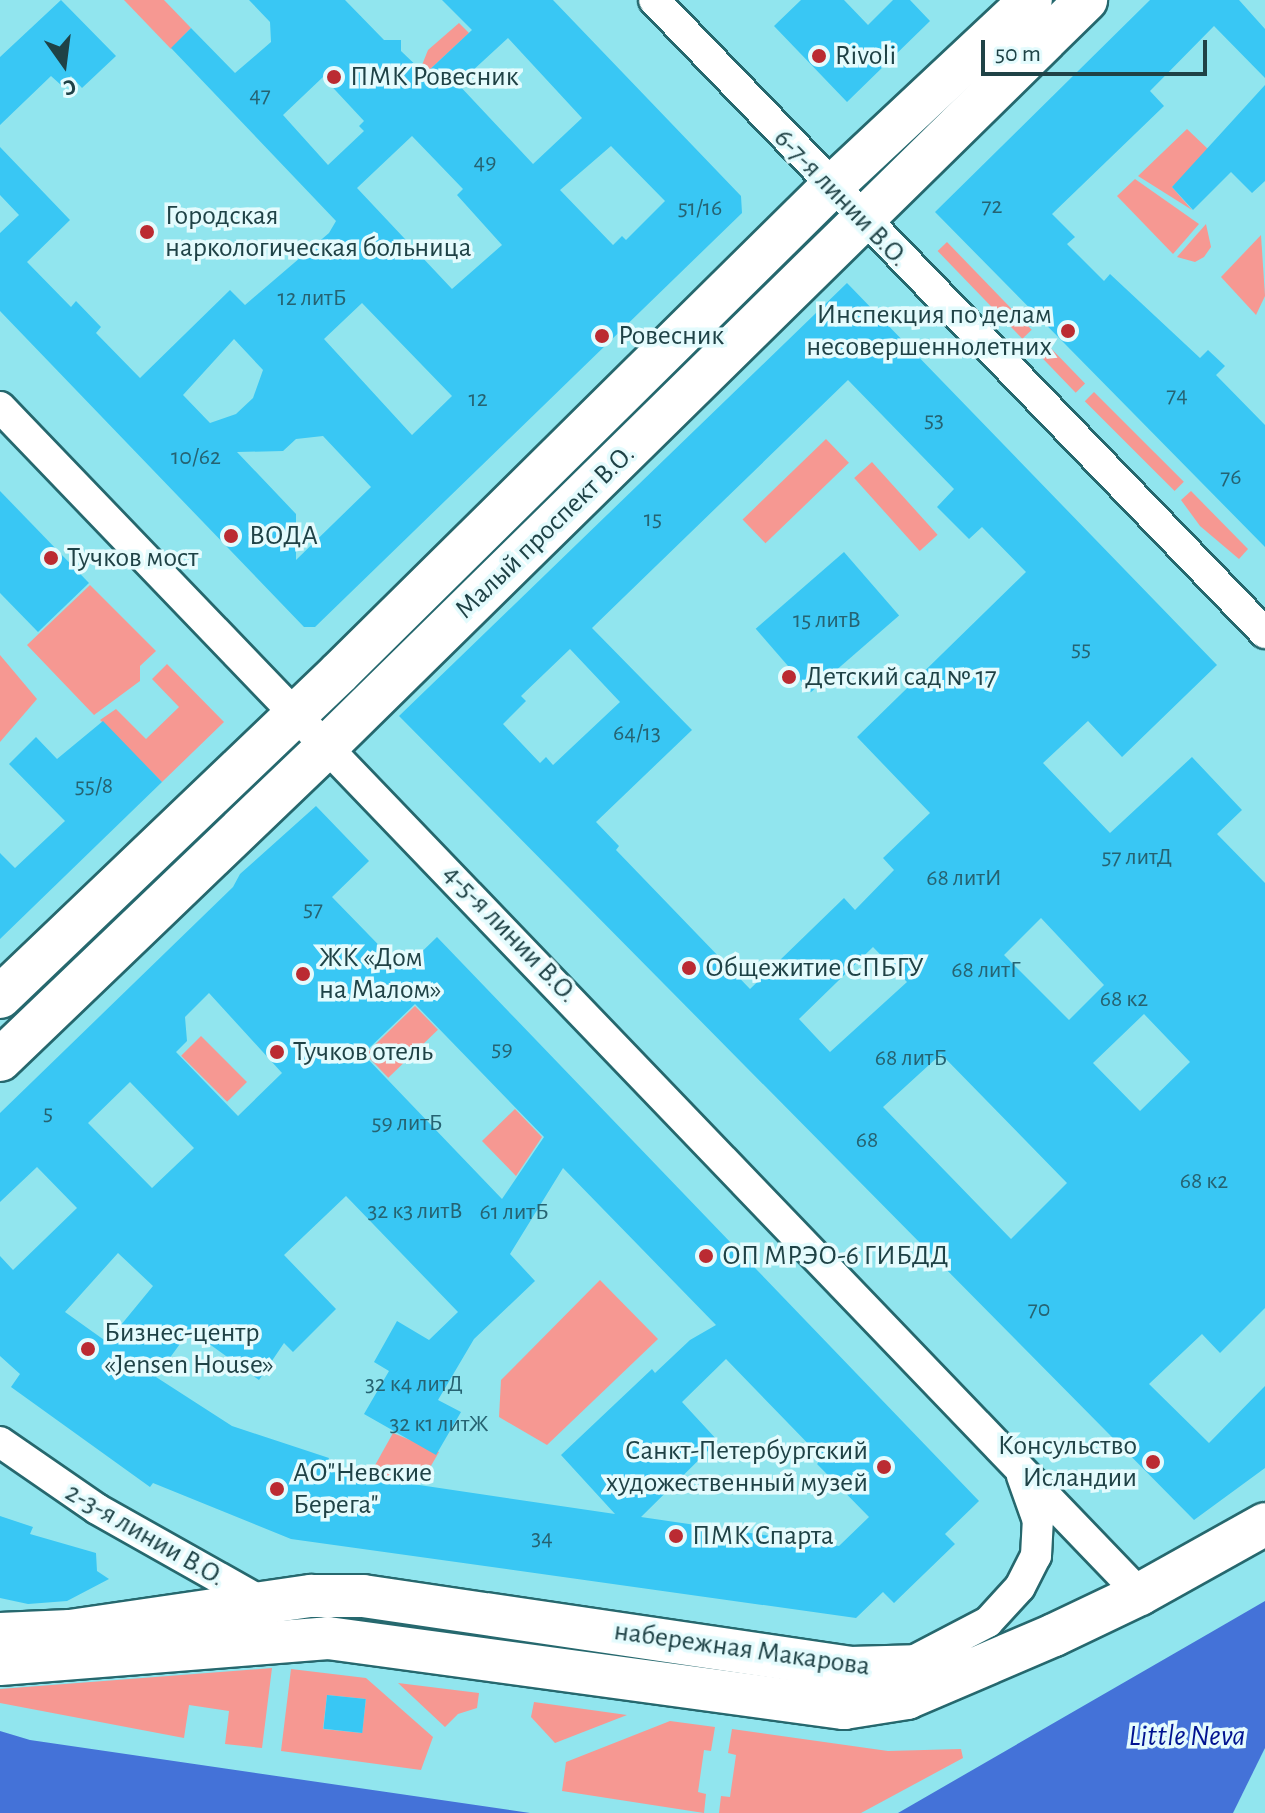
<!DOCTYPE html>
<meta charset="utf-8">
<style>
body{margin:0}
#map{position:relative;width:1265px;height:1813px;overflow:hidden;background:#91e5ee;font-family:"Alegreya Sans",sans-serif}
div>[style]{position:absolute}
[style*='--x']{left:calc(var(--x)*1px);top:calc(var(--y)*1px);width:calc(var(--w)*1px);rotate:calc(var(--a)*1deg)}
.green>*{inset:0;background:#f69892;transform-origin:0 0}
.water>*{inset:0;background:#4472d8}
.pier>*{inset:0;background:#91e5ee}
.building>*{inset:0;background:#39c7f4;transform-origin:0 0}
.roads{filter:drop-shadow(2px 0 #26686e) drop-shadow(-2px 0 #26686e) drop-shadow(0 2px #26686e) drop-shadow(0 -2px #26686e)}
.street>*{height:30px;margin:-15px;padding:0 15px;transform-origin:15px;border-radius:15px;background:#fff}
.secondary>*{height:42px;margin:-21px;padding:0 21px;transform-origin:21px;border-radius:21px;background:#fff}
.dots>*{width:22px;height:22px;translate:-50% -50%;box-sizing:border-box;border:4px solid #e4fbfd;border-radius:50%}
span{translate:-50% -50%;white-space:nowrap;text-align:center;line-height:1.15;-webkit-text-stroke:7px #e4fbfd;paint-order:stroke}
.number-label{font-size:24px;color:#266372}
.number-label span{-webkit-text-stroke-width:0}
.poi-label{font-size:28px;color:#1f4246}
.left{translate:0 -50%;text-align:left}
.right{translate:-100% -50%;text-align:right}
.street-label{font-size:28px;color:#1f4246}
.water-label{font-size:30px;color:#001390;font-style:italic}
.north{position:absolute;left:24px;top:24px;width:80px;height:80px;-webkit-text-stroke:6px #e4fbfd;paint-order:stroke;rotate:166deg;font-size:22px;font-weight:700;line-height:32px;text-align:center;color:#1f4246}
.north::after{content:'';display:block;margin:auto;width:28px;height:36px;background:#1f4246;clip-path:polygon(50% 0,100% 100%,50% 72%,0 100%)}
.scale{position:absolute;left:981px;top:40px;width:226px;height:36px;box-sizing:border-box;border:4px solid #1f4246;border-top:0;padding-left:10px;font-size:24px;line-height:28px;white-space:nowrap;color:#1f4246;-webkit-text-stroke:6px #e4fbfd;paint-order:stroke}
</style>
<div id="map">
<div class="green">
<i style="clip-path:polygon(124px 0,164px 0,191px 28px,171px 49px)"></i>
<i style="clip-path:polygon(459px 23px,469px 33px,425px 74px,420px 70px,428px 50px)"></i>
<i style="clip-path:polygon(1187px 129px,1210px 151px,1172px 187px,1192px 210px,1138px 176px)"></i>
<i style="clip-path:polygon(1135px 179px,1199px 224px,1173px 254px,1117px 196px)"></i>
<i style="clip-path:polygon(1206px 224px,1211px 247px,1204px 257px,1195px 262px,1177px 257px)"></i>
<i style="clip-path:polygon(1261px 235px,1265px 296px,1256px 315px,1221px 277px)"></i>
<i style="left:947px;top:242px;width:122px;height:13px;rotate:46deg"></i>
<i style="left:1042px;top:339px;width:62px;height:13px;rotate:46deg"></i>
<i style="left:1094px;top:392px;width:127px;height:13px;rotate:45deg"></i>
<i style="left:826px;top:439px;width:33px;height:116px;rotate:46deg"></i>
<i style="left:872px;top:462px;width:98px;height:24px;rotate:48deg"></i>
<i style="clip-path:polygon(1191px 491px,1248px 549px,1239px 559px,1200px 526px,1181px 500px)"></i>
<i style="clip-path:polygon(90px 585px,156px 651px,140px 666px,140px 681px,94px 715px,27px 645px)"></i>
<i style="clip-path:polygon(0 655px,37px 699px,0 742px)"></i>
<i style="clip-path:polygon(167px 664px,224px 722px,162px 782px,100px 720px,116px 709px,146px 739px,179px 707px,152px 679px)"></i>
<i style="left:415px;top:1006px;width:33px;height:69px;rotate:46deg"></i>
<i style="left:201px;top:1036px;width:65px;height:28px;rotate:45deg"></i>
<i style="clip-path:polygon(515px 1109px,542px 1137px,516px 1176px,482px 1141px)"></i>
<i style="clip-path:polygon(600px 1280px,658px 1339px,547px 1445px,499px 1417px,501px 1380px)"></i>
<i style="clip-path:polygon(393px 1433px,439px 1452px,421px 1483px,369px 1476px)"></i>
<i style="clip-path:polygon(272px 1668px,262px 1748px,225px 1744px,229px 1711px,189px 1705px,184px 1738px,0 1703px,0 1689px)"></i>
<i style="clip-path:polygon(evenodd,291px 1669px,366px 1678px,433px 1737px,421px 1770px,281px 1751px,291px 1669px,327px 1695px,366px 1699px,362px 1733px,323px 1729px,327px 1695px)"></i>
<i style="clip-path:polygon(398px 1683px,479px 1693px,477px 1708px,458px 1714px,445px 1727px)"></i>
<i style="clip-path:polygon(534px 1702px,627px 1715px,555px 1743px,531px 1717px)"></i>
<i style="clip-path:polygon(670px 1721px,715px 1727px,711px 1751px,704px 1750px,698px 1792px,706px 1794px,704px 1813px,562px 1791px,566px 1762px)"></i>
<i style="clip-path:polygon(732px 1729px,888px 1751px,961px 1749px,963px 1758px,861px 1813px,719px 1813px,721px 1796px,730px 1797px,736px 1755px,728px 1753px)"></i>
</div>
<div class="water">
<i style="clip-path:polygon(1265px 1601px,1265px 1813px,898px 1813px,1208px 1634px)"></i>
<i style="clip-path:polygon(0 1731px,30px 1740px,530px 1813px,0 1813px)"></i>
</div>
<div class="pier">
<i style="clip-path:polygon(1265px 1748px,1265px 1813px,1233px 1813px,1262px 1754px)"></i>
</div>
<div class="building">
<i style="clip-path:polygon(61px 0,116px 56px,82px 88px,71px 76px,61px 85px,51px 76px,0 125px,0 57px)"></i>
<i style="clip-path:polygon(evenodd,249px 0,345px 0,384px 40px,401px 40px,401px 51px,425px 74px,472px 30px,442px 0,553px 0,741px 196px,742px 213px,315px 627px,304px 627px,0 311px,0 233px,19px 215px,0 195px,0 147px,70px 220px,27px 262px,71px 307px,76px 301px,101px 327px,96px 333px,140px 378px,230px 290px,245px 305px,329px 233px,336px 221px,171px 48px,191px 28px,235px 73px,271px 42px,270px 22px,249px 0,508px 38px,582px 118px,533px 164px,458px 84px,508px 38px,249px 0,323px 77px,364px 121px,359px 126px,364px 131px,328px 165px,283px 115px,323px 77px,249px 0,412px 136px,463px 189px,457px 195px,502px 245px,452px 289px,357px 188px,412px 136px,249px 0,611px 146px,665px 201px,626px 240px,622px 236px,613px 245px,560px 190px,611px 146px,249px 0,362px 303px,452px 396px,412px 435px,324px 339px,362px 303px,249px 0,234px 339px,263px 370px,253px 398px,236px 414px,210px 423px,183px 395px,234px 339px,249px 0,323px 436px,371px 487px,296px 560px,296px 514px,237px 452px,283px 451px,296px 439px,323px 436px)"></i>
<i style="clip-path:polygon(801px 0,844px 0,868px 25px,893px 0,910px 0,930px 21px,847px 102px,774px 26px)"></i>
<i style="clip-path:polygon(1150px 0,1239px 0,1265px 29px,1265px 78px,1214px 26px,1150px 91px,1164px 106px,1052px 214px,1075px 237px,1067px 244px,1104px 281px,1110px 274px,1200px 358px,1208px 350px,1225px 366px,1216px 375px,1265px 425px,1265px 547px,935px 212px)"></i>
<i style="clip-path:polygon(1265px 85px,1265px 181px,1252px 193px,1231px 172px,1193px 210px,1172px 187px)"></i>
<i style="clip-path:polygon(evenodd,847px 283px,1217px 665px,1122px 757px,1088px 721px,1043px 763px,1110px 833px,1192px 757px,1242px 810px,1217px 834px,1265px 883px,1265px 1308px,1220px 1353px,1202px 1334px,1149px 1384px,1209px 1443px,1265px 1386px,1265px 1468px,1194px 1520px,399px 716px,847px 283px,848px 380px,954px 489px,937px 507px,969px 539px,982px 527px,1026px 572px,857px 737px,930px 813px,883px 858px,894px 870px,855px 910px,844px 898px,750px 989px,616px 850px,619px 846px,596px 822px,692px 730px,592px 628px,848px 380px,847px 283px,570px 649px,620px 702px,553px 765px,546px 757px,540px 763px,503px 724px,526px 701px,521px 696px,570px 649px,847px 283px,1041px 918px,1104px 985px,1069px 1020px,1004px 955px,1041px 918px,847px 283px,873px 947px,907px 982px,830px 1052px,799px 1019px,873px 947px,847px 283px,1144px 1014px,1190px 1062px,1140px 1111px,1093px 1063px,1144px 1014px,847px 283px,941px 1054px,1067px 1183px,1011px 1239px,883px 1107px,941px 1054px)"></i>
<i style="clip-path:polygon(0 491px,89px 583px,38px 632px,0 593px)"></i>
<i style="left:844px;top:552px;width:84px;height:117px;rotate:49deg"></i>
<i style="clip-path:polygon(103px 721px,162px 782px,0 939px,0 853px,15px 868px,65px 821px,9px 764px,36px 737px,57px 759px)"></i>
<i style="clip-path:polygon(evenodd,316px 806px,369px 861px,332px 897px,403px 970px,437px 937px,979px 1501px,945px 1534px,955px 1544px,894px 1603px,883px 1592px,856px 1618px,291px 1539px,153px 1483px,150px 1487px,11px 1387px,20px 1374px,0 1356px,0 1256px,13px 1270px,77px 1208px,37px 1167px,0 1202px,0 1113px,233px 887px,240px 874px,316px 806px,209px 993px,282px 1073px,238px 1116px,176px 1052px,187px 1041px,185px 1017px,209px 993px,316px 806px,415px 1004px,544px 1137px,502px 1199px,363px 1054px,415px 1004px,316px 806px,130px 1082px,194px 1148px,152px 1188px,88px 1123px,130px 1082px,316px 806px,563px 1168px,716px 1325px,690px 1340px,655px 1373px,652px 1369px,561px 1455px,615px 1514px,325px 1471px,329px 1458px,232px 1426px,156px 1377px,190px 1330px,259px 1380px,284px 1343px,293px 1352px,336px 1309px,284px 1255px,346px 1196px,458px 1312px,429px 1340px,397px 1321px,374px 1362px,389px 1371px,364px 1414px,436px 1455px,461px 1412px,438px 1400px,474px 1339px,535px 1281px,510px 1254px,563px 1168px,316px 806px,118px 1253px,153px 1286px,107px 1342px,65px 1312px,118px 1253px,316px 806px,726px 1359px,822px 1458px,817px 1464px,869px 1517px,839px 1546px,641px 1517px,718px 1441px,682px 1402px,726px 1359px)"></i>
<i style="clip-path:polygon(0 1516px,33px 1527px,30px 1534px,96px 1553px,97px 1571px,109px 1579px,67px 1601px,28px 1604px,0 1598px)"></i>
<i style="left:327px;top:1695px;width:39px;height:34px;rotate:6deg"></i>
</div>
<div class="roads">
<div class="street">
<i style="--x:654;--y:0;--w:880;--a:46.01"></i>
<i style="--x:0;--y:407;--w:1646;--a:46.16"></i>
<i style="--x:0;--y:1442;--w:118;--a:34.6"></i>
<i style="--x:97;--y:1509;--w:187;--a:29.4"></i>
<i style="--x:260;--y:1601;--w:9;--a:84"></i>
<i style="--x:915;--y:1660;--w:82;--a:-27.5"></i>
<i style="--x:988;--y:1622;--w:47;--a:-47.6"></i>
<i style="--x:1020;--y:1587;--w:35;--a:-63"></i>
<i style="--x:1036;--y:1556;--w:35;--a:-87"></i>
<i style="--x:1038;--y:1521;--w:48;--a:-109.6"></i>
</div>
<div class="secondary">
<i style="--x:0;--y:997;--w:469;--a:-43.7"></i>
<i style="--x:339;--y:673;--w:690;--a:-44.65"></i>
<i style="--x:830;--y:188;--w:275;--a:-43.1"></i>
<i style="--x:0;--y:1060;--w:455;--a:-43.8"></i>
<i style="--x:328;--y:745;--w:1063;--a:-44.5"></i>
<i style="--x:0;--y:1634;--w:70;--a:-2.5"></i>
<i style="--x:70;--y:1631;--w:244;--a:-8.3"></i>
<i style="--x:311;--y:1596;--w:52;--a:0"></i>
<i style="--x:363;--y:1596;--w:492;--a:8.4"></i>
<i style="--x:850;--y:1668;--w:110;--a:-1.6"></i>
<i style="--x:0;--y:1664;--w:329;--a:-4.5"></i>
<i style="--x:328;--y:1638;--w:521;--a:7.73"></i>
<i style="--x:844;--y:1708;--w:64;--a:-9"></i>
<i style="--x:907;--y:1698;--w:160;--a:-23.2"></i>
<i style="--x:1054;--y:1635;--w:95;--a:-25.5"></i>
<i style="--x:1140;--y:1594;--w:143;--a:-29.2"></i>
</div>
</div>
<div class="dots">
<i style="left:819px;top:56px;background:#bb2b32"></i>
<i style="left:334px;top:77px;background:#bb2b32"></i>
<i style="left:147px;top:232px;background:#bb2b32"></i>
<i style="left:1068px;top:331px;background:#bb2b32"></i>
<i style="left:602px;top:336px;background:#bb2b32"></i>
<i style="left:231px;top:536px;background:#bb2b32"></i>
<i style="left:51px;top:558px;background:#bb2b32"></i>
<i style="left:789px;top:677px;background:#bb2b32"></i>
<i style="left:689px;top:968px;background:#bb2b32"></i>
<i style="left:303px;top:974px;background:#bb2b32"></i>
<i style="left:277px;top:1052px;background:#bb2b32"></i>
<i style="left:706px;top:1256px;background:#bb2b32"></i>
<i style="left:88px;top:1349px;background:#bb2b32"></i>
<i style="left:1153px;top:1462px;background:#bb2b32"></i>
<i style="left:884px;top:1467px;background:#bb2b32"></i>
<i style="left:277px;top:1489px;background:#bb2b32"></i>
<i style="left:676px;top:1536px;background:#bb2b32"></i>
</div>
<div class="number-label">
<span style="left:260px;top:96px">47</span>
<span style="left:485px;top:163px">49</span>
<span style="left:992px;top:207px">72</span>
<span style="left:700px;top:209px">51/16</span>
<span style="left:312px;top:299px">12 литБ</span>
<span style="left:1177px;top:396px">74</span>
<span style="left:478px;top:400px">12</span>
<span style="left:934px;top:421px">53</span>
<span style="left:196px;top:458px">10/62</span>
<span style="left:1231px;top:478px">76</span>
<span style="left:653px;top:520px">15</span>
<span style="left:827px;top:621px">15 литВ</span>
<span style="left:1081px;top:650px">55</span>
<span style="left:637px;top:734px">64/13</span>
<span style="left:94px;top:787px">55/8</span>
<span style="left:1137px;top:858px">57 литД</span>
<span style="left:964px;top:879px">68 литИ</span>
<span style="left:313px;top:910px">57</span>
<span style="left:986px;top:971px">68 литГ</span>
<span style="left:1124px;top:1000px">68 к2</span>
<span style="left:502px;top:1050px">59</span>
<span style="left:911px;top:1059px">68 литБ</span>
<span style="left:48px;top:1114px">5</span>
<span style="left:407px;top:1124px">59 литБ</span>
<span style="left:867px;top:1141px">68</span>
<span style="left:1204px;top:1182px">68 к2</span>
<span style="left:415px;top:1212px">32 к3 литВ</span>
<span style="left:514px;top:1213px">61 литБ</span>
<span style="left:1039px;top:1310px">70</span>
<span style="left:414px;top:1385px">32 к4 литД</span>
<span style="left:439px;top:1425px">32 к1 литЖ</span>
<span style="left:542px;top:1539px">34</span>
</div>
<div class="poi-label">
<span class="left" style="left:835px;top:56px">Rivoli</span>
<span class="left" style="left:350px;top:77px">ПМК Ровесник</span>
<span class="left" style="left:165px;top:232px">Городская<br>наркологическая больница</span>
<span class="right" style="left:1052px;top:331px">Инспекция по делам<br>несовершеннолетних</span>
<span class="left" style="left:618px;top:336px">Ровесник</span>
<span class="left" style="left:249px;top:536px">ВОДА</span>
<span class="left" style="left:67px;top:558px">Тучков мост</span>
<span class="left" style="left:805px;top:677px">Детский сад № 17</span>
<span class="left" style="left:319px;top:974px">ЖК «Дом<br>на Малом»</span>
<span class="left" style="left:705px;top:968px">Общежитие СПБГУ</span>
<span class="left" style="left:293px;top:1052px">Тучков отель</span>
<span class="left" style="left:722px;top:1256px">ОП МРЭО-6 ГИБДД</span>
<span class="left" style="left:104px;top:1349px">Бизнес-центр<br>«Jensen House»</span>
<span class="right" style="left:1137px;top:1462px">Консульство<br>Исландии</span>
<span class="right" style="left:868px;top:1467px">Санкт-Петербургский<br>художественный музей</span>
<span class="left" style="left:293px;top:1489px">АО"Невские<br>Берега"</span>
<span class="left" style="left:692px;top:1536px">ПМК Спарта</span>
</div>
<div class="street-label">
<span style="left:841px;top:198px;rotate:46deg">6-7-я линии В.О.</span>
<span style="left:545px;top:532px;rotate:-44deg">Малый проспект В.О.</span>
<span style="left:510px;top:934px;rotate:46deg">4-5-я линии В.О.</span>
<span style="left:145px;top:1535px;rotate:30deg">2-3-я линии В.О.</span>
<span style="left:742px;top:1649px;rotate:8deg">набережная Макарова</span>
</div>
<div class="water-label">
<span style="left:1187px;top:1736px">Little Neva</span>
</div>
<div class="north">С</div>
<div class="scale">50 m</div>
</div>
